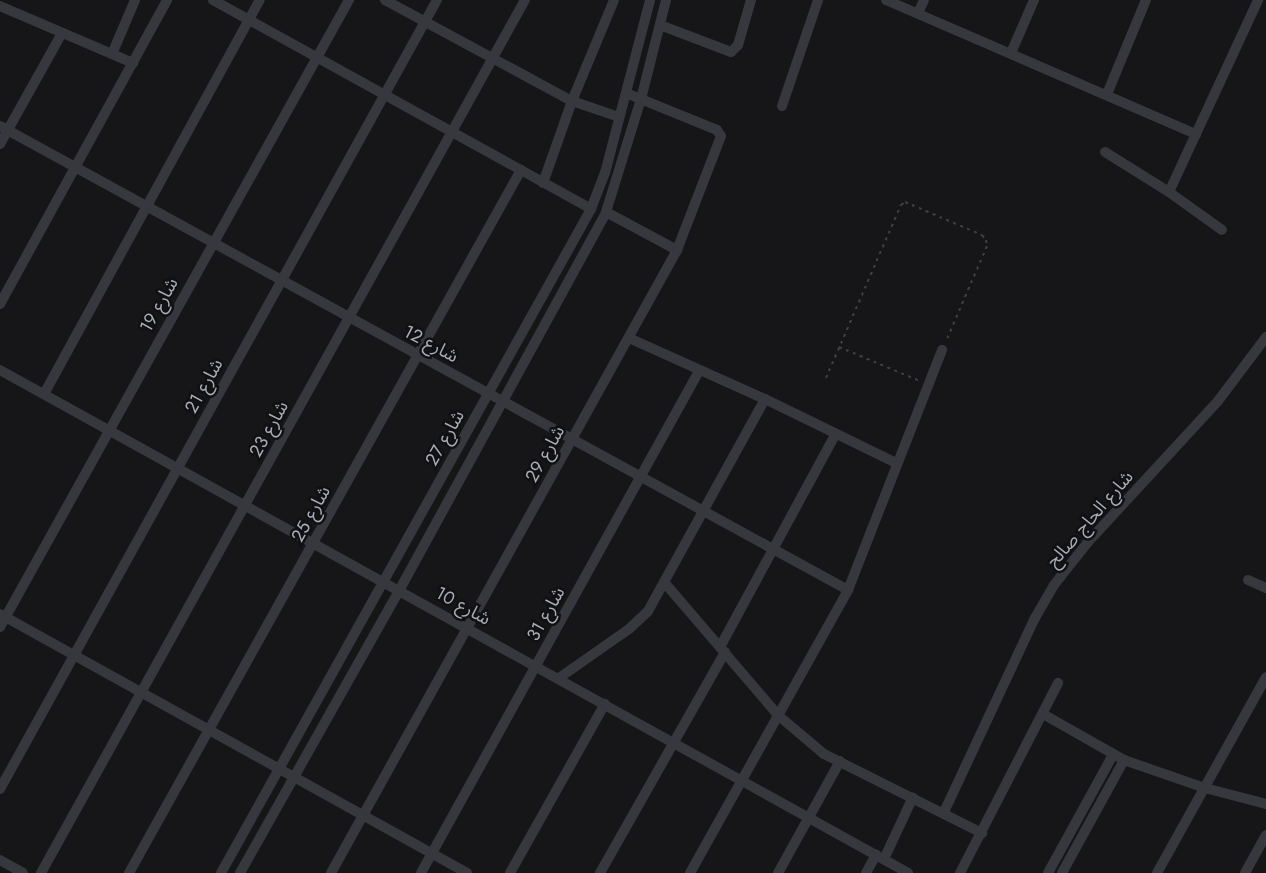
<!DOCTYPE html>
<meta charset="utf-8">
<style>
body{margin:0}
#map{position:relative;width:1266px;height:873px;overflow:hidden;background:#161618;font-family:Jost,"Noto Sans Arabic",sans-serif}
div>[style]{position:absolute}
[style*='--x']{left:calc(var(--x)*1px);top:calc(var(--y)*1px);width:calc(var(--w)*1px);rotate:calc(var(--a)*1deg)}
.path>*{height:2px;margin-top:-1px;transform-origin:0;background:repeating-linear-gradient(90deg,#3d3f44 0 3px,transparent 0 7.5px)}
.minor>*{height:10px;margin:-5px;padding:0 5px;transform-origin:5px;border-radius:5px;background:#37383d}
span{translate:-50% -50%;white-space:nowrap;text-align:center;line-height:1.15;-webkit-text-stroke:5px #111113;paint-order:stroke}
.street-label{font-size:18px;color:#a8adb8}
</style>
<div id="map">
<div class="path">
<i style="--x:839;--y:347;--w:88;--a:22.8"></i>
<i style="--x:826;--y:378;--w:189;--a:-66.6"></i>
<i style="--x:901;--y:205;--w:5;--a:-37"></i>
<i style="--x:905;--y:202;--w:84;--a:23.2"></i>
<i style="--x:982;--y:235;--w:6;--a:51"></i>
<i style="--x:986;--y:240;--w:6;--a:81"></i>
<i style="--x:987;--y:246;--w:103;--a:113.3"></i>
</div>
<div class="minor">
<i style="--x:213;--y:0;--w:432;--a:28.9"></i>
<i style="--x:385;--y:0;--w:213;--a:28.4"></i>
<i style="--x:572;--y:101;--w:50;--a:18.8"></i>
<i style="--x:886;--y:0;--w:338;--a:23.4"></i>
<i style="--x:0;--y:6;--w:145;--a:23.2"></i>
<i style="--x:918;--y:13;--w:14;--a:-65"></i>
<i style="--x:660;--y:25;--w:76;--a:20.8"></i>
<i style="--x:731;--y:52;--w:10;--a:-45"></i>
<i style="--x:738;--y:45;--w:47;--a:-73.9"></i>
<i style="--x:1011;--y:53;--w:58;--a:-66.5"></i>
<i style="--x:112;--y:54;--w:59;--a:-66.9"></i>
<i style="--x:1107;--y:94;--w:102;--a:-67.5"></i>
<i style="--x:782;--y:106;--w:112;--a:-71.2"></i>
<i style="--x:0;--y:126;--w:967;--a:28.69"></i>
<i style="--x:0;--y:144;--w:127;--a:-60.8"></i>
<i style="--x:1105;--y:152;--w:75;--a:32"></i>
<i style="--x:1169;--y:192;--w:65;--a:35.6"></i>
<i style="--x:543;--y:183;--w:87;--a:-70.5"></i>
<i style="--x:572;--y:101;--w:109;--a:-67.4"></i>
<i style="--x:1169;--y:192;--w:212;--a:-65.1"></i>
<i style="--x:606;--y:212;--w:81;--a:28.2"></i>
<i style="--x:0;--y:304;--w:347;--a:-61.2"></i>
<i style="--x:629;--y:338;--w:149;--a:24.2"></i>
<i style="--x:765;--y:399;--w:146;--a:26"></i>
<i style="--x:0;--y:370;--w:1038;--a:28.98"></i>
<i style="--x:44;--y:394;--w:449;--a:-61.3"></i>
<i style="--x:1248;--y:580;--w:20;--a:24"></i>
<i style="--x:664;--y:582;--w:177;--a:49.4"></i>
<i style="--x:779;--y:716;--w:59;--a:40.2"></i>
<i style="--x:824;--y:754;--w:177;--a:26.6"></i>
<i style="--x:0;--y:614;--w:534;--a:29.01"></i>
<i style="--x:0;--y:627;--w:718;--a:-60.9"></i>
<i style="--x:720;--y:647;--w:241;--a:-61.5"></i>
<i style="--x:559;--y:678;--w:85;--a:-35"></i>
<i style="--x:629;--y:629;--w:26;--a:-43"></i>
<i style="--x:648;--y:611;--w:242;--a:-61.1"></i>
<i style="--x:1043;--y:714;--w:93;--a:29.6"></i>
<i style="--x:1124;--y:760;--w:86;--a:19.1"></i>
<i style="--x:1205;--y:788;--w:63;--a:14.7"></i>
<i style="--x:0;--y:789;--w:902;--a:-61.02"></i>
<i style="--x:944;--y:812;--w:214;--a:-64.9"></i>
<i style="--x:1035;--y:618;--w:38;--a:-60"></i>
<i style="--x:1054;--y:585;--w:55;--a:-51.7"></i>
<i style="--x:1088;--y:542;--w:192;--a:-47.3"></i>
<i style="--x:1218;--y:401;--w:80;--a:-53.1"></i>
<i style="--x:884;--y:859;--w:68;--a:-64.9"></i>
<i style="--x:0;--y:860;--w:26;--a:29"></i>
<i style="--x:41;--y:873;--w:998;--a:-61"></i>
<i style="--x:129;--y:873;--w:805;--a:-60.86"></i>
<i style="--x:221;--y:873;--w:760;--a:-60.87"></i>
<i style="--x:591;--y:209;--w:39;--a:-69"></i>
<i style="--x:605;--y:173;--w:179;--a:-75.4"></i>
<i style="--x:240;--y:873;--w:326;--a:-60.6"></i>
<i style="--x:400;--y:589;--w:430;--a:-61.3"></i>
<i style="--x:606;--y:212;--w:118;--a:-72.8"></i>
<i style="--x:641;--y:99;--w:102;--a:-75.8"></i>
<i style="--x:331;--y:873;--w:713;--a:-60.95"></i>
<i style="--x:677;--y:250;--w:122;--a:-68.9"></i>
<i style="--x:721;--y:136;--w:7;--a:-124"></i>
<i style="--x:717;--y:130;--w:98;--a:-157.9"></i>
<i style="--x:421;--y:873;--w:574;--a:-61.02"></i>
<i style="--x:510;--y:873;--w:194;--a:-60.7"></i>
<i style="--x:600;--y:873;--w:254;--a:-60.5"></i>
<i style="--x:690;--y:873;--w:324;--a:-60.8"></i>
<i style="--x:848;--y:590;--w:258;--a:-68.6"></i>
<i style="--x:778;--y:873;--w:128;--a:-61"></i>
<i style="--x:866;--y:873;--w:21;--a:-61"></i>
<i style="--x:960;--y:873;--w:214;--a:-62.7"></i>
<i style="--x:1048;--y:873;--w:135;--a:-61.2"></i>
<i style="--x:1062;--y:873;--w:129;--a:-61.2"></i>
<i style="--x:1157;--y:873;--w:224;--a:-60.9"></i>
<i style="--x:1245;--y:873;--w:43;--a:-61.1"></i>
</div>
<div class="street-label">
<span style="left:159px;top:305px;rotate:-61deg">شارع 19</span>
<span style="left:431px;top:344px;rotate:28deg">شارع 12</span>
<span style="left:204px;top:386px;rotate:-61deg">شارع 21</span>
<span style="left:269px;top:429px;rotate:-61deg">شارع 23</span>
<span style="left:445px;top:438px;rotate:-61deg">شارع 27</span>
<span style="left:545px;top:454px;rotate:-61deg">شارع 29</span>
<span style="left:311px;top:514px;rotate:-61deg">شارع 25</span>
<span style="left:1090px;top:519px;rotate:-49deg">شارع الحاج صالح</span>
<span style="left:463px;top:606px;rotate:29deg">شارع 10</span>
<span style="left:546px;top:614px;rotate:-61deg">شارع 31</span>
</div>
</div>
